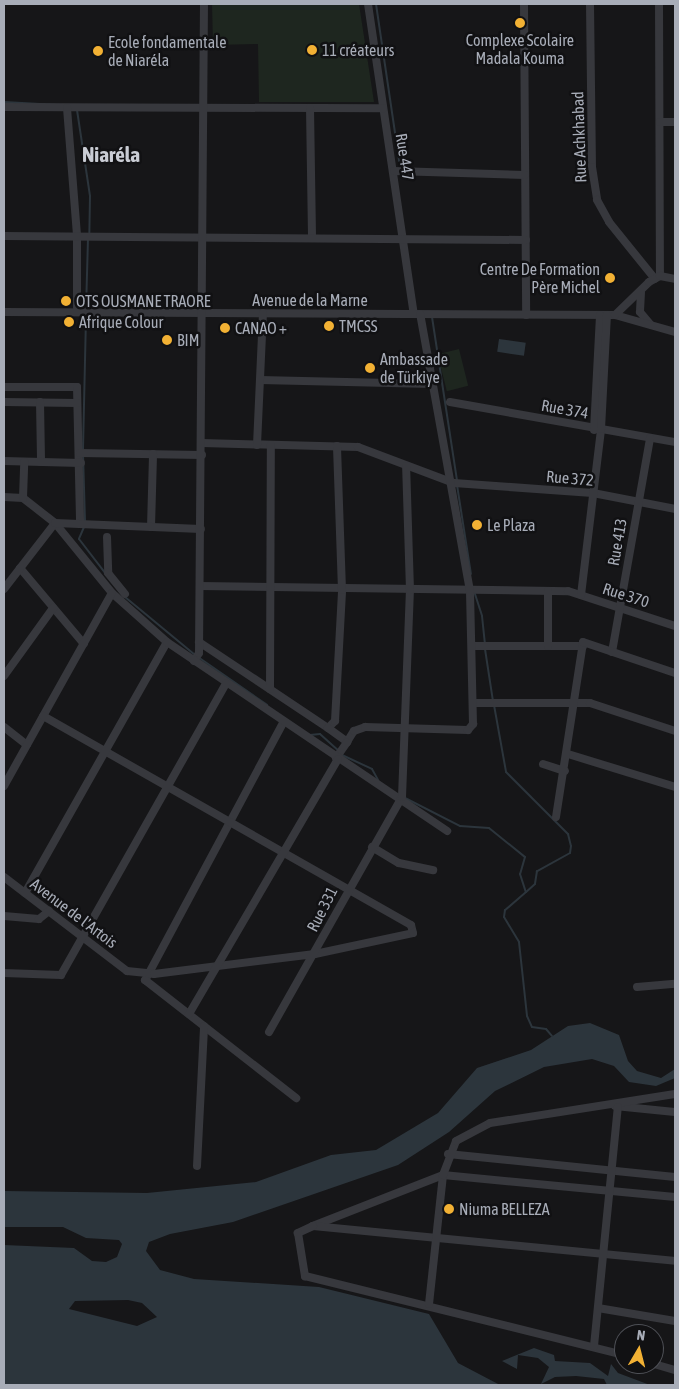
<!DOCTYPE html>
<meta charset="utf-8">
<style>
body{margin:0}
#map{position:relative;width:679px;height:1389px;overflow:hidden;background:#161618;font-family:"Asap Condensed",sans-serif}
div>[style]{position:absolute}
[style*='--x']{left:calc(var(--x)*1px);top:calc(var(--y)*1px);width:calc(var(--w)*1px);rotate:calc(var(--a)*1deg)}
.green>*{inset:0;background:#1e261f;transform-origin:0 0}
.water>*{inset:0;background:#2c353c;transform-origin:0 0}
.stream>*{height:2px;margin:-1px;padding:0 1px;transform-origin:1px;border-radius:1px;background:#2c353c}
.minor>*{height:8px;margin:-4px;padding:0 4px;transform-origin:4px;border-radius:4px;background:#37383d}
.dots>*{width:14px;height:14px;translate:-50% -50%;box-sizing:border-box;border:2px solid #111113;border-radius:50%}
span{translate:-50% -50%;white-space:nowrap;text-align:center;line-height:1.15;-webkit-text-stroke:5px #111113;paint-order:stroke}
.poi-label{font-size:16px;color:#a8adb8}
.left{translate:0 -50%;text-align:left}
.right{translate:-100% -50%;text-align:right}
.street-label{font-size:16px;color:#a8adb8}
.district-label{font-size:21px;color:#c9ccd4;font-weight:700}
.frame{position:absolute;inset:0;border:5px solid #a8adb8;pointer-events:none}
.north{position:absolute;left:614px;top:1324px;width:50px;height:50px;box-sizing:border-box;background:#111113;border:1px solid #4d4f55;border-radius:50%;rotate:8deg;font-size:14px;font-weight:700;line-height:20px;text-align:center;color:#a8adb8}
.north::after{content:'';display:block;margin:auto;width:18px;height:22px;background:#f2b134;clip-path:polygon(50% 0,100% 100%,50% 72%,0 100%)}
</style>
<div id="map">
<div class="green">
<i style="clip-path:polygon(212px 4px,359px 4px,374px 102px,259px 102px,258px 44px,213px 45px)"></i>
<i style="left:459px;top:349px;width:38px;height:22px;rotate:76deg"></i>
</div>
<div class="water">
<i style="left:499px;top:339px;width:27px;height:13px;rotate:8deg"></i>
<i style="clip-path:polygon(evenodd,590px 1023px,619px 1035px,628px 1061px,637px 1071px,661px 1078px,675px 1069px,675px 1078px,656px 1086px,629px 1082px,614px 1066px,592px 1059px,544px 1067px,495px 1091px,449px 1132px,398px 1165px,233px 1222px,170px 1234px,149px 1242px,146px 1251px,160px 1270px,194px 1279px,319px 1287px,429px 1314px,458px 1363px,500px 1385px,4px 1385px,4px 1245px,74px 1248px,92px 1261px,106px 1262px,117px 1257px,122px 1244px,119px 1240px,86px 1238px,63px 1227px,4px 1227px,4px 1191px,147px 1193px,256px 1182px,331px 1155px,376px 1150px,438px 1113px,477px 1068px,531px 1050px,568px 1026px,590px 1023px,128px 1300px,142px 1303px,157px 1317px,137px 1326px,69px 1309px,75px 1301px,128px 1300px)"></i>
<i style="clip-path:polygon(534px 1348px,554px 1355px,555px 1361px,590px 1363px,608px 1376px,611px 1364px,618px 1373px,650px 1385px,607px 1385px,604px 1379px,576px 1376px,555px 1377px,541px 1384px,549px 1367px,538px 1358px,518px 1355px,517px 1369px,502px 1361px)"></i>
</div>
<div class="stream">
<i style="--x:376;--y:4;--w:165;--a:81.6"></i>
<i style="--x:4;--y:102;--w:72;--a:3.2"></i>
<i style="--x:77;--y:110;--w:87;--a:81.4"></i>
<i style="--x:90;--y:196;--w:39;--a:91"></i>
<i style="--x:86;--y:310;--w:71;--a:-88.4"></i>
<i style="--x:432;--y:317;--w:165;--a:81.3"></i>
<i style="--x:83;--y:449;--w:135;--a:-88.7"></i>
<i style="--x:83;--y:454;--w:68;--a:88.3"></i>
<i style="--x:457;--y:485;--w:90;--a:81.1"></i>
<i style="--x:84;--y:527;--w:13;--a:113"></i>
<i style="--x:79;--y:539;--w:44;--a:52.4"></i>
<i style="--x:474;--y:591;--w:26;--a:72"></i>
<i style="--x:482;--y:616;--w:29;--a:84"></i>
<i style="--x:125;--y:597;--w:89;--a:39.6"></i>
<i style="--x:485;--y:649;--w:53;--a:81.3"></i>
<i style="--x:198;--y:657;--w:84;--a:34.8"></i>
<i style="--x:494;--y:705;--w:68;--a:79.8"></i>
<i style="--x:506;--y:772;--w:88;--a:45"></i>
<i style="--x:568;--y:834;--w:12;--a:76"></i>
<i style="--x:571;--y:846;--w:7;--a:98"></i>
<i style="--x:570;--y:853;--w:38;--a:151"></i>
<i style="--x:537;--y:871;--w:13;--a:99"></i>
<i style="--x:535;--y:884;--w:12;--a:138"></i>
<i style="--x:310;--y:735;--w:10;--a:-6"></i>
<i style="--x:320;--y:734;--w:25;--a:42"></i>
<i style="--x:342;--y:755;--w:33;--a:25"></i>
<i style="--x:372;--y:769;--w:13;--a:61"></i>
<i style="--x:405;--y:798;--w:62;--a:27"></i>
<i style="--x:460;--y:826;--w:29;--a:4"></i>
<i style="--x:489;--y:828;--w:46;--a:38.9"></i>
<i style="--x:525;--y:857;--w:18;--a:106"></i>
<i style="--x:520;--y:874;--w:19;--a:72"></i>
<i style="--x:526;--y:892;--w:28;--a:139"></i>
<i style="--x:505;--y:910;--w:7;--a:98"></i>
<i style="--x:504;--y:917;--w:29;--a:59"></i>
<i style="--x:519;--y:942;--w:74;--a:83.8"></i>
<i style="--x:527;--y:1016;--w:12;--a:66"></i>
<i style="--x:532;--y:1027;--w:14;--a:8"></i>
<i style="--x:546;--y:1029;--w:9;--a:49"></i>
</div>
<div class="minor">
<i style="--x:368;--y:4;--w:313;--a:81.6"></i>
<i style="--x:524;--y:4;--w:311;--a:89.6"></i>
<i style="--x:590;--y:4;--w:163;--a:89.3"></i>
<i style="--x:592;--y:167;--w:33;--a:81"></i>
<i style="--x:597;--y:200;--w:25;--a:61"></i>
<i style="--x:609;--y:222;--w:73;--a:51.1"></i>
<i style="--x:659;--y:4;--w:272;--a:89.8"></i>
<i style="--x:4;--y:107;--w:379;--a:0.2"></i>
<i style="--x:67;--y:108;--w:128;--a:85.5"></i>
<i style="--x:77;--y:236;--w:76;--a:90"></i>
<i style="--x:310;--y:108;--w:130;--a:89.1"></i>
<i style="--x:660;--y:122;--w:15;--a:0"></i>
<i style="--x:394;--y:171;--w:131;--a:1.7"></i>
<i style="--x:4;--y:236;--w:522;--a:0.44"></i>
<i style="--x:641;--y:292;--w:20;--a:93"></i>
<i style="--x:640;--y:312;--w:16;--a:50"></i>
<i style="--x:4;--y:312;--w:611;--a:0.28"></i>
<i style="--x:615;--y:315;--w:62;--a:15.8"></i>
<i style="--x:615;--y:315;--w:47;--a:-44.1"></i>
<i style="--x:649;--y:282;--w:13;--a:-29"></i>
<i style="--x:660;--y:276;--w:15;--a:11"></i>
<i style="--x:260;--y:380;--w:173;--a:1.3"></i>
<i style="--x:4;--y:387;--w:73;--a:0"></i>
<i style="--x:77;--y:387;--w:137;--a:88.7"></i>
<i style="--x:4;--y:402;--w:73;--a:0.8"></i>
<i style="--x:40;--y:402;--w:60;--a:89"></i>
<i style="--x:450;--y:402;--w:229;--a:10.1"></i>
<i style="--x:594;--y:430;--w:115;--a:-87"></i>
<i style="--x:202;--y:443;--w:156;--a:1.5"></i>
<i style="--x:358;--y:447;--w:103;--a:20.6"></i>
<i style="--x:454;--y:483;--w:139;--a:4.1"></i>
<i style="--x:593;--y:493;--w:84;--a:11"></i>
<i style="--x:257;--y:445;--w:132;--a:-87.4"></i>
<i style="--x:80;--y:453;--w:122;--a:0.9"></i>
<i style="--x:4;--y:461;--w:77;--a:1.5"></i>
<i style="--x:4;--y:497;--w:19;--a:3"></i>
<i style="--x:23;--y:498;--w:41;--a:38"></i>
<i style="--x:55;--y:523;--w:90;--a:50.8"></i>
<i style="--x:112;--y:593;--w:74;--a:41.7"></i>
<i style="--x:23;--y:498;--w:36;--a:-88"></i>
<i style="--x:151;--y:527;--w:73;--a:-88.4"></i>
<i style="--x:107;--y:537;--w:36;--a:88"></i>
<i style="--x:108;--y:573;--w:27;--a:51"></i>
<i style="--x:20;--y:568;--w:99;--a:49.9"></i>
<i style="--x:200;--y:586;--w:368;--a:0.8"></i>
<i style="--x:568;--y:591;--w:113;--a:18.1"></i>
<i style="--x:4;--y:589;--w:83;--a:-52.3"></i>
<i style="--x:55;--y:523;--w:146;--a:2.4"></i>
<i style="--x:581;--y:595;--w:167;--a:-83.1"></i>
<i style="--x:601;--y:429;--w:114;--a:-87"></i>
<i style="--x:199;--y:642;--w:155;--a:33.7"></i>
<i style="--x:328;--y:728;--w:10;--a:-45"></i>
<i style="--x:335;--y:721;--w:131;--a:-86.9"></i>
<i style="--x:342;--y:590;--w:144;--a:-92"></i>
<i style="--x:472;--y:646;--w:111;--a:0"></i>
<i style="--x:548;--y:646;--w:55;--a:-90"></i>
<i style="--x:612;--y:652;--w:217;--a:-79.9"></i>
<i style="--x:194;--y:661;--w:9;--a:-58"></i>
<i style="--x:199;--y:653;--w:649;--a:-89.56"></i>
<i style="--x:4;--y:676;--w:84;--a:-54.2"></i>
<i style="--x:270;--y:689;--w:244;--a:-89.8"></i>
<i style="--x:474;--y:703;--w:116;--a:0"></i>
<i style="--x:590;--y:703;--w:89;--a:18.2"></i>
<i style="--x:283;--y:723;--w:292;--a:118.2"></i>
<i style="--x:145;--y:980;--w:192;--a:38"></i>
<i style="--x:4;--y:727;--w:29;--a:38"></i>
<i style="--x:328;--y:728;--w:24;--a:36"></i>
<i style="--x:347;--y:742;--w:13;--a:-58"></i>
<i style="--x:354;--y:731;--w:12;--a:-20"></i>
<i style="--x:365;--y:727;--w:103;--a:1.7"></i>
<i style="--x:468;--y:730;--w:8;--a:-50"></i>
<i style="--x:473;--y:724;--w:133;--a:-91.3"></i>
<i style="--x:470;--y:591;--w:281;--a:-100.2"></i>
<i style="--x:568;--y:754;--w:112;--a:17.1"></i>
<i style="--x:336;--y:758;--w:19;--a:-55"></i>
<i style="--x:543;--y:764;--w:23;--a:18"></i>
<i style="--x:4;--y:786;--w:221;--a:-60.8"></i>
<i style="--x:556;--y:817;--w:177;--a:-81.2"></i>
<i style="--x:583;--y:642;--w:97;--a:18.6"></i>
<i style="--x:372;--y:847;--w:31;--a:31"></i>
<i style="--x:399;--y:863;--w:35;--a:12"></i>
<i style="--x:4;--y:877;--w:155;--a:37.4"></i>
<i style="--x:127;--y:971;--w:27;--a:6"></i>
<i style="--x:154;--y:974;--w:162;--a:-7.1"></i>
<i style="--x:315;--y:954;--w:100;--a:-12.1"></i>
<i style="--x:413;--y:933;--w:8;--a:-104"></i>
<i style="--x:411;--y:925;--w:423;--a:-150.4"></i>
<i style="--x:25;--y:893;--w:288;--a:-60.5"></i>
<i style="--x:167;--y:642;--w:338;--a:34"></i>
<i style="--x:4;--y:916;--w:35;--a:5"></i>
<i style="--x:39;--y:919;--w:13;--a:-39"></i>
<i style="--x:4;--y:973;--w:57;--a:2"></i>
<i style="--x:61;--y:975;--w:335;--a:-60.5"></i>
<i style="--x:637;--y:987;--w:38;--a:-5"></i>
<i style="--x:189;--y:1014;--w:295;--a:-59.7"></i>
<i style="--x:269;--y:1032;--w:270;--a:-60.5"></i>
<i style="--x:402;--y:797;--w:207;--a:-87.8"></i>
<i style="--x:410;--y:590;--w:124;--a:-91.8"></i>
<i style="--x:615;--y:1106;--w:60;--a:5.7"></i>
<i style="--x:448;--y:1154;--w:228;--a:5.8"></i>
<i style="--x:197;--y:1166;--w:140;--a:-87.1"></i>
<i style="--x:675;--y:1197;--w:233;--a:-174.6"></i>
<i style="--x:443;--y:1175;--w:140;--a:158.6"></i>
<i style="--x:313;--y:1226;--w:364;--a:5.5"></i>
<i style="--x:313;--y:1226;--w:17;--a:155"></i>
<i style="--x:298;--y:1233;--w:44;--a:80.8"></i>
<i style="--x:305;--y:1276;--w:329;--a:13.9"></i>
<i style="--x:429;--y:1304;--w:130;--a:-83.8"></i>
<i style="--x:443;--y:1175;--w:36;--a:-69"></i>
<i style="--x:456;--y:1141;--w:38;--a:-28"></i>
<i style="--x:490;--y:1123;--w:187;--a:-8.9"></i>
<i style="--x:598;--y:1308;--w:78;--a:9.6"></i>
<i style="--x:594;--y:1346;--w:240;--a:-84.3"></i>
<i style="--x:654;--y:1364;--w:22;--a:16"></i>
</div>
<div class="dots">
<i style="left:520px;top:23px;background:#f2b134"></i>
<i style="left:312px;top:50px;background:#f2b134"></i>
<i style="left:98px;top:51px;background:#f2b134"></i>
<i style="left:610px;top:278px;background:#f2b134"></i>
<i style="left:66px;top:301px;background:#f2b134"></i>
<i style="left:69px;top:322px;background:#f2b134"></i>
<i style="left:329px;top:326px;background:#f2b134"></i>
<i style="left:225px;top:328px;background:#f2b134"></i>
<i style="left:167px;top:340px;background:#f2b134"></i>
<i style="left:370px;top:368px;background:#f2b134"></i>
<i style="left:477px;top:525px;background:#f2b134"></i>
<i style="left:449px;top:1209px;background:#f2b134"></i>
</div>
<div class="poi-label">
<span style="left:520px;top:49px">Complexe Scolaire<br>Madala Kouma</span>
<span class="left" style="left:108px;top:51px">Ecole fondamentale<br>de Niaréla</span>
<span class="left" style="left:322px;top:50px">11 créateurs</span>
<span class="right" style="left:600px;top:278px">Centre De Formation<br>Père Michel</span>
<span class="left" style="left:76px;top:301px">OTS OUSMANE TRAORE</span>
<span class="left" style="left:79px;top:322px">Afrique Colour</span>
<span class="left" style="left:339px;top:326px">TMCSS</span>
<span class="left" style="left:235px;top:328px">CANAO +</span>
<span class="left" style="left:177px;top:340px">BIM</span>
<span class="left" style="left:380px;top:368px">Ambassade<br>de Türkiye</span>
<span class="left" style="left:487px;top:525px">Le Plaza</span>
<span class="left" style="left:459px;top:1209px">Niuma BELLEZA</span>
</div>
<div class="street-label">
<span style="left:579px;top:137px;rotate:-92deg">Rue Achkhabad</span>
<span style="left:405px;top:157px;rotate:81deg">Rue 447</span>
<span style="left:310px;top:300px">Avenue de la Marne</span>
<span style="left:565px;top:409px;rotate:10deg">Rue 374</span>
<span style="left:570px;top:478px;rotate:5deg">Rue 372</span>
<span style="left:617px;top:542px;rotate:-80deg">Rue 413</span>
<span style="left:626px;top:595px;rotate:18deg">Rue 370</span>
<span style="left:322px;top:909px;rotate:-63deg">Rue 331</span>
<span style="left:74px;top:913px;rotate:37deg">Avenue de l'Artois</span>
</div>
<div class="district-label">
<span style="left:111px;top:154px">Niaréla</span>
</div>
<div class="frame"></div>
<div class="north">N</div>
</div>
